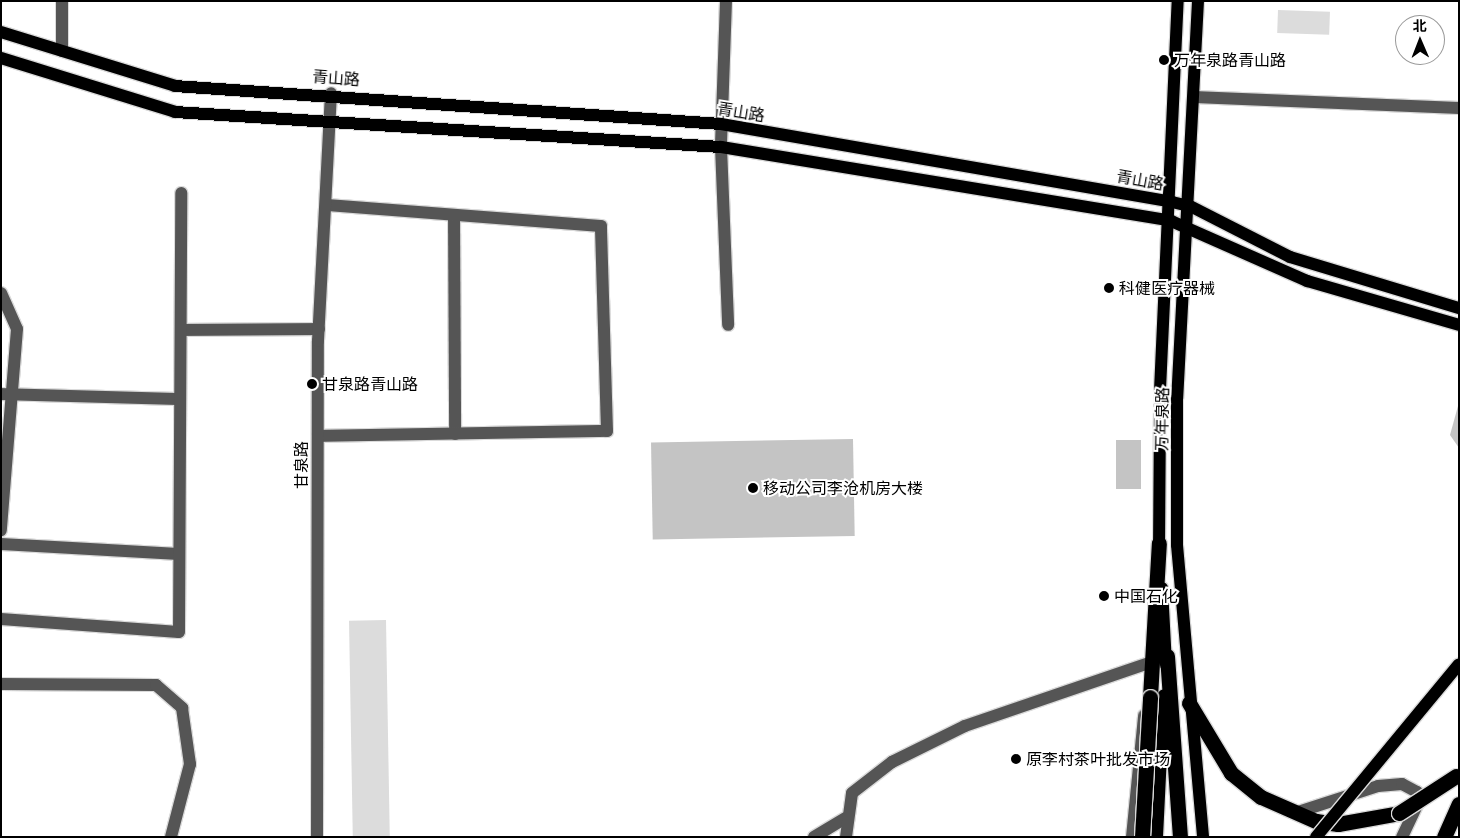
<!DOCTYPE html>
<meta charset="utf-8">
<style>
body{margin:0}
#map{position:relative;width:1460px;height:838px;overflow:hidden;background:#fff;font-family:"Asap Condensed","Noto Sans SC",sans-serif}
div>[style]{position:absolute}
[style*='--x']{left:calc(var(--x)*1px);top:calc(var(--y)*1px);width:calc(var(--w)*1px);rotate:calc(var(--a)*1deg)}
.green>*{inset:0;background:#dcdcdc;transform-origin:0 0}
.building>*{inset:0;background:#c4c4c4;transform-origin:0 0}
.roads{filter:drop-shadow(1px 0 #dbdbdb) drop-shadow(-1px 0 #dbdbdb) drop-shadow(0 1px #dbdbdb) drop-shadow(0 -1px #dbdbdb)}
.minor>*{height:12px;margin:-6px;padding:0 6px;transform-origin:6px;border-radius:6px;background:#555}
.major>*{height:12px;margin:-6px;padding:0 6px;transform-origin:6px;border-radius:6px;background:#000}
.highway>*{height:15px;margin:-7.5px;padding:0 7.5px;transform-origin:7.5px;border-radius:7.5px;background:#000}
.bridges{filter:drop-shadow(1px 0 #dbdbdb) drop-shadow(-1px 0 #dbdbdb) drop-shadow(0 1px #dbdbdb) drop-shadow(0 -1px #dbdbdb)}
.major-bridge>*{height:12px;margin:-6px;padding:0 6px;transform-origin:6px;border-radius:6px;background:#000}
.highway-bridge>*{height:15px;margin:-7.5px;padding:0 7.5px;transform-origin:7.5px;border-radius:7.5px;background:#000}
.dots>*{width:14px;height:14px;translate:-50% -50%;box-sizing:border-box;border:2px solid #fff;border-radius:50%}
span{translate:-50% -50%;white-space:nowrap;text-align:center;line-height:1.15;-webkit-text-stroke:4px #fff;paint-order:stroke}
.poi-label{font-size:16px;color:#000}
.left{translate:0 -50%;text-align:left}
.street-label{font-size:16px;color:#000}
.frame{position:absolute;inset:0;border:2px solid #000;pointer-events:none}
.north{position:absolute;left:1395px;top:15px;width:50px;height:50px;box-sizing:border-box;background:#fff;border:1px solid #999;border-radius:50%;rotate:359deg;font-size:14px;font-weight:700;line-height:20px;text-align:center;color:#000}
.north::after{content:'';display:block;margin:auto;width:18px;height:22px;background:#000;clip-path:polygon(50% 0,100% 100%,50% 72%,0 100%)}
</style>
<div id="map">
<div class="green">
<i style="left:1278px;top:10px;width:52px;height:23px;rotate:2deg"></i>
<i style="left:386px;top:620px;width:217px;height:37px;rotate:89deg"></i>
</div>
<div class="building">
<i style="clip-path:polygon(1458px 406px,1459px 406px,1459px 448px,1450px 435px)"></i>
<i style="left:853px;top:439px;width:97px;height:202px;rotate:89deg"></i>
<i style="left:1116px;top:440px;width:25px;height:49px"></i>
</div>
<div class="roads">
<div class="minor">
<i style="--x:62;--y:1;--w:50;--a:90"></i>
<i style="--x:726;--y:1;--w:146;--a:92"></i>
<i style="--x:721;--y:147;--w:178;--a:87.7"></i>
<i style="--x:1194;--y:97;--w:265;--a:2.4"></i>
<i style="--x:454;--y:215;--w:219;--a:89.7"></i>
<i style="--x:1;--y:293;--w:39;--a:66"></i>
<i style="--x:17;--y:329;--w:202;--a:94.6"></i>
<i style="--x:181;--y:330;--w:138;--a:-0.4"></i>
<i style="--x:1;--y:394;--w:179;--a:1.6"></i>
<i style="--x:318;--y:436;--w:289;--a:-1"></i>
<i style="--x:607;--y:431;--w:205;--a:-91.7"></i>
<i style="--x:601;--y:226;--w:275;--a:-175.6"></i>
<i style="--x:1;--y:544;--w:178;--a:3.2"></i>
<i style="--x:1;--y:619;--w:178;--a:4.2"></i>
<i style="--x:179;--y:632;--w:439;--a:-89.7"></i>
<i style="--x:1;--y:684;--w:155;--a:0.4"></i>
<i style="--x:156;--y:685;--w:35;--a:41"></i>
<i style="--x:182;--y:708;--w:57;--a:81.9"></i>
<i style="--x:190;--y:764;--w:75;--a:104.6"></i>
<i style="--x:1295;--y:813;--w:87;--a:-18"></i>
<i style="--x:1378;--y:786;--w:24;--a:-5"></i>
<i style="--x:1402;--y:784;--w:17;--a:28"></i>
<i style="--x:1417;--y:792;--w:8;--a:67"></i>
<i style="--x:1420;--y:799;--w:42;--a:115.3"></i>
<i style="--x:317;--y:837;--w:496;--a:-89.9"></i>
<i style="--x:318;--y:341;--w:248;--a:-87"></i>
<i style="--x:814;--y:837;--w:37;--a:-31"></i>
<i style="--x:846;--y:837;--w:44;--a:-82.2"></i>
<i style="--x:852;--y:793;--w:51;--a:-37.8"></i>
<i style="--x:892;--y:762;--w:81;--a:-26.3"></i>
<i style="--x:965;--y:726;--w:198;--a:-18.9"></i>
<i style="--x:1132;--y:837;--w:122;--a:-84.3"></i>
</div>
<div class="major">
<i style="--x:1198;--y:1;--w:398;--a:93"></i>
<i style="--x:1177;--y:398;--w:147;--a:90"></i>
<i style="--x:1177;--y:545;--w:293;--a:84.9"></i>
<i style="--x:1;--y:32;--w:182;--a:17.2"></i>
<i style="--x:175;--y:86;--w:547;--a:3.98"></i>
<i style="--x:721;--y:124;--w:458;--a:9.8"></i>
<i style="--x:1172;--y:202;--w:18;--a:13"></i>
<i style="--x:1190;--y:206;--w:112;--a:27"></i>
<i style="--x:1290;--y:257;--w:177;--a:16.8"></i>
<i style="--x:1;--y:58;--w:182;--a:17.2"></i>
<i style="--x:175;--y:112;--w:547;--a:3.67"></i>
<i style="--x:721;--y:147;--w:456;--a:9.3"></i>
<i style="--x:1171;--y:221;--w:149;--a:23.8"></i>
<i style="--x:1307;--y:281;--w:158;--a:16.1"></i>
<i style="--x:1159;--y:551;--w:161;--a:-89.6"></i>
<i style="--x:1160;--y:390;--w:389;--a:-87.4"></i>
<i style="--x:1162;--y:588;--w:77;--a:87"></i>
<i style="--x:1157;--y:837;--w:142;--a:-87.2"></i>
</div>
<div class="highway">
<i style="--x:1167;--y:656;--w:181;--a:85.9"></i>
<i style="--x:1150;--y:697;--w:154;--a:-86.7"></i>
<i style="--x:1189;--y:703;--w:82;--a:59"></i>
<i style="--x:1231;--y:773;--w:38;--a:39"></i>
<i style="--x:1261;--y:797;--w:60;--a:23.6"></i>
<i style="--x:1316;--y:821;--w:22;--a:8"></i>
<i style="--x:1338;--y:824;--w:62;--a:-10.2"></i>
<i style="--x:1444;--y:837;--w:36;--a:-66"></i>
</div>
</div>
<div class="bridges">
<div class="major-bridge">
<i style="--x:1316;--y:837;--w:224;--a:-50.4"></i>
</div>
<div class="highway-bridge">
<i style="--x:1399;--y:813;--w:68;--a:-33"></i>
<i style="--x:1142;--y:837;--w:140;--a:-86.7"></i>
</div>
</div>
<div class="dots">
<i style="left:1164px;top:60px;background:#000"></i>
<i style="left:1109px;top:288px;background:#000"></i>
<i style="left:312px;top:384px;background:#000"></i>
<i style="left:753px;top:488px;background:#000"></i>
<i style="left:1104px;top:596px;background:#000"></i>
<i style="left:1016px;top:759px;background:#000"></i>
</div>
<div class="poi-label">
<span class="left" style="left:1174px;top:60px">万年泉路青山路</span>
<span class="left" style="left:1119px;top:288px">科健医疗器械</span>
<span class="left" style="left:322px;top:384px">甘泉路青山路</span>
<span class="left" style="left:763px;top:488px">移动公司李沧机房大楼</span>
<span class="left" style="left:1114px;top:596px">中国石化</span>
<span class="left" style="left:1026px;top:759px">原李村茶叶批发市场</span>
</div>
<div class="street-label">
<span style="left:336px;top:78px;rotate:4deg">青山路</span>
<span style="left:741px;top:112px;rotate:9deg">青山路</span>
<span style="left:1140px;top:180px;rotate:10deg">青山路</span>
<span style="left:1162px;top:419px;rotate:-89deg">万年泉路</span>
<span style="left:301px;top:465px;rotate:-90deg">甘泉路</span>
</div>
<div class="frame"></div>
<div class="north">北</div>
</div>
